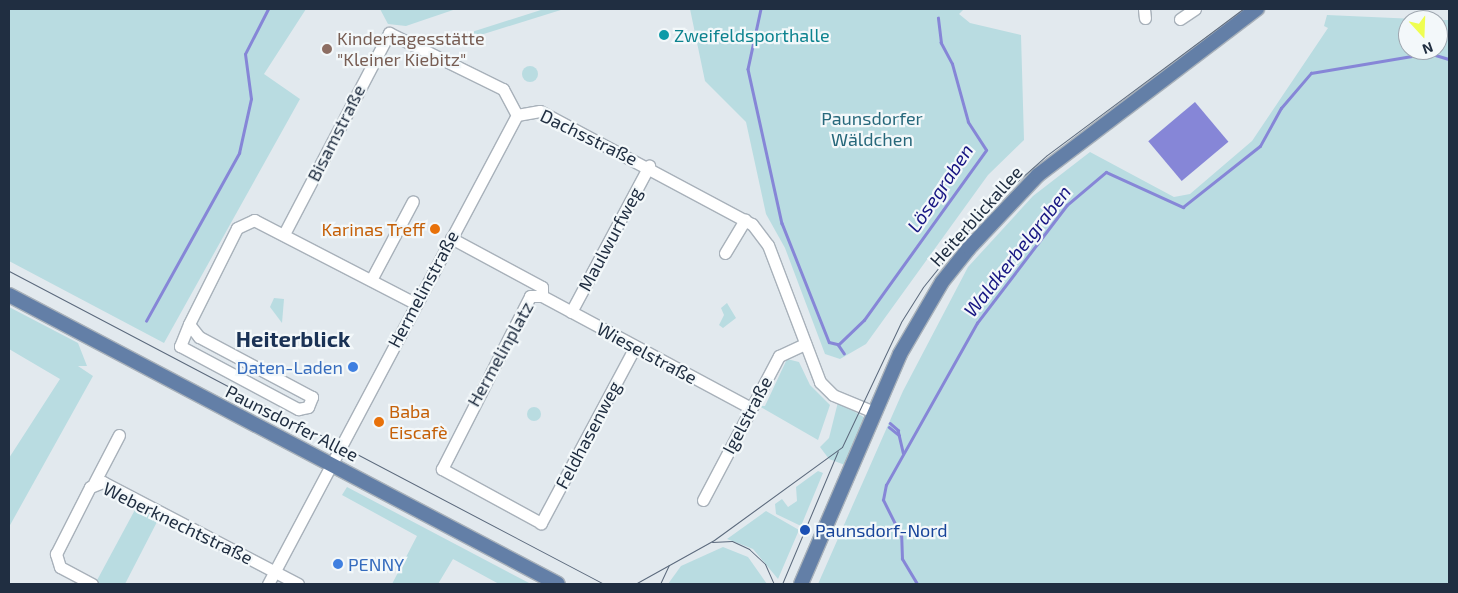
<!DOCTYPE html>
<meta charset="utf-8">
<style>
body{margin:0}
#map{position:relative;width:1458px;height:593px;overflow:hidden;background:#e2e9ee;font-family:"Exo 2",sans-serif}
div>[style]{position:absolute}
[style*='--x']{left:calc(var(--x)*1px);top:calc(var(--y)*1px);width:calc(var(--w)*1px);rotate:calc(var(--a)*1deg)}
.green>*{inset:0;background:#b9dce1}
.round{border-radius:50%}
.water>*{inset:0;background:#8686d7;transform-origin:0 0}
.stream>*{height:2.5px;margin:-1.25px;padding:0 1.25px;transform-origin:1.25px;border-radius:1.25px;background:#8686d7}
.roads{filter:drop-shadow(1px 0 #a8b1ba) drop-shadow(-1px 0 #a8b1ba) drop-shadow(0 1px #a8b1ba) drop-shadow(0 -1px #a8b1ba)}
.minor>*{height:11px;margin:-5.5px;padding:0 5.5px;transform-origin:5.5px;border-radius:5.5px;background:#fff}
.major>*{height:14px;margin:-7px;padding:0 7px;transform-origin:7px;border-radius:7px;background:#637fa7}
.tram>*{height:1px;margin:-0.5px;padding:0 0.5px;transform-origin:0.5px;border-radius:0.5px;background:#5b697c}
.dots>*{width:14px;height:14px;translate:-50% -50%;box-sizing:border-box;border:2px solid #f3f8fa;border-radius:50%}
span{translate:-50% -50%;white-space:nowrap;text-align:center;line-height:1.15;-webkit-text-stroke:4.5px #f3f8fa;paint-order:stroke}
.culture-label{font-size:18px;color:#0d838f}
.left{translate:0 -50%;text-align:left}
.education-label{font-size:18px;color:#785e54}
.park-label{font-size:18px;color:#27687b}
.street-label{font-size:18px;color:#202e41}
.food-label{font-size:18px;color:#c56008}
.right{translate:-100% -50%;text-align:right}
.shop-label{font-size:18px;color:#366cbe}
.transit-label{font-size:18px;color:#164399}
.water-label{font-size:19px;color:#161582;font-style:italic}
.district-label{font-size:22px;color:#1a3255;font-weight:700}
.frame{position:absolute;inset:0;border:10px solid #202e41;pointer-events:none}
.north{position:absolute;left:1398px;top:10px;width:50px;height:50px;box-sizing:border-box;background:#f3f8fa;border:1px solid #9fa7b0;border-radius:50%;rotate:160deg;font-size:14px;font-weight:700;line-height:20px;text-align:center;color:#202e41}
.north::after{content:'';display:block;margin:auto;width:18px;height:22px;background:#effe50;clip-path:polygon(50% 0,100% 100%,50% 72%,0 100%)}
</style>
<div id="map">
<div class="green">
<i style="clip-path:polygon(9px 9px,306px 9px,264px 74px,300px 99px,164px 343px,9px 261px)"></i>
<i style="clip-path:polygon(380px 9px,456px 9px,406px 26px,388px 24px)"></i>
<i style="clip-path:polygon(544px 9px,564px 9px,455px 43px,453px 38px)"></i>
<i style="clip-path:polygon(690px 9px,964px 9px,959px 14px,970px 23px,1021px 35px,1024px 140px,988px 175px,866px 344px,840px 359px,825px 354px,785px 248px,766px 214px,746px 122px,705px 81px)"></i>
<i style="clip-path:polygon(1327px 15px,1438px 20px,1408px 20px,1408px 50px,1438px 50px,1438px 20px,1449px 20px,1449px 584px,818px 584px,903px 391px,968px 267px,1033px 196px,1090px 152px,1174px 197px,1190px 194px,1252px 141px,1328px 28px,1324px 26px)"></i>
<i class="round" style="left:522px;top:66px;width:16px;height:16px"></i>
<i style="clip-path:polygon(274px 298px,284px 299px,282px 323px,270px 307px)"></i>
<i style="clip-path:polygon(727px 303px,736px 318px,723px 328px,719px 325px,724px 315px,721px 308px)"></i>
<i style="clip-path:polygon(9px 307px,78px 343px,87px 366px,78px 366px,93px 376px,9px 527px,9px 458px,60px 379px,9px 349px)"></i>
<i style="clip-path:polygon(787px 359px,799px 362px,810px 385px,830px 405px,818px 440px,759px 406px,765px 406px)"></i>
<i style="clip-path:polygon(838px 402px,867px 419px,845px 465px,829px 459px,820px 447px,829px 438px)"></i>
<i class="round" style="left:527px;top:407px;width:14px;height:14px"></i>
<i style="clip-path:polygon(818px 471px,823px 473px,801px 526px,776px 514px,775px 504px,782px 499px,788px 507px,797px 501px,796px 487px)"></i>
<i style="clip-path:polygon(347px 487px,531px 584px,499px 584px,453px 559px,438px 584px,392px 584px,417px 536px,342px 495px)"></i>
<i style="clip-path:polygon(137px 506px,159px 518px,125px 584px,95px 584px)"></i>
<i style="clip-path:polygon(766px 511px,799px 530px,778px 579px,753px 549px,727px 539px)"></i>
<i style="clip-path:polygon(723px 547px,748px 557px,767px 584px,668px 584px,681px 566px)"></i>
</div>
<div class="water">
<i style="left:1195px;top:102px;width:52px;height:61px;rotate:50deg"></i>
</div>
<div class="stream">
<i style="--x:761;--y:9;--w:61;--a:102.2"></i>
<i style="--x:748;--y:69;--w:158;--a:77.6"></i>
<i style="--x:782;--y:223;--w:128;--a:68.4"></i>
<i style="--x:829;--y:342;--w:8;--a:14"></i>
<i style="--x:146;--y:321;--w:192;--a:-61"></i>
<i style="--x:239;--y:153;--w:55;--a:-77.5"></i>
<i style="--x:251;--y:99;--w:45;--a:-97.6"></i>
<i style="--x:245;--y:54;--w:51;--a:-62.9"></i>
<i style="--x:844;--y:354;--w:11;--a:-124"></i>
<i style="--x:838;--y:345;--w:36;--a:-44"></i>
<i style="--x:864;--y:320;--w:209;--a:-54.3"></i>
<i style="--x:986;--y:150;--w:33;--a:-123"></i>
<i style="--x:968;--y:122;--w:60;--a:-105.4"></i>
<i style="--x:952;--y:64;--w:24;--a:-118"></i>
<i style="--x:941;--y:43;--w:25;--a:-97"></i>
<i style="--x:890;--y:423;--w:11;--a:41"></i>
<i style="--x:898;--y:430;--w:23;--a:77"></i>
<i style="--x:889;--y:427;--w:13;--a:39"></i>
<i style="--x:917;--y:584;--w:29;--a:-121"></i>
<i style="--x:902;--y:559;--w:23;--a:-92"></i>
<i style="--x:901;--y:536;--w:40;--a:-116.6"></i>
<i style="--x:883;--y:500;--w:15;--a:-79"></i>
<i style="--x:886;--y:485;--w:186;--a:-60.7"></i>
<i style="--x:977;--y:323;--w:148;--a:-52.7"></i>
<i style="--x:1067;--y:205;--w:51;--a:-40.2"></i>
<i style="--x:1106;--y:172;--w:85;--a:24.4"></i>
<i style="--x:1183;--y:207;--w:98;--a:-38.4"></i>
<i style="--x:1260;--y:146;--w:43;--a:-61.1"></i>
<i style="--x:1281;--y:108;--w:46;--a:-49.4"></i>
<i style="--x:1311;--y:73;--w:120;--a:-9.6"></i>
<i style="--x:1429;--y:53;--w:21;--a:17"></i>
</div>
<div class="roads">
<div class="minor">
<i style="--x:1144;--y:9;--w:9;--a:84"></i>
<i style="--x:1180;--y:19;--w:18;--a:-34"></i>
<i style="--x:517;--y:115;--w:23;--a:-10"></i>
<i style="--x:540;--y:111;--w:240;--a:28.1"></i>
<i style="--x:752;--y:224;--w:26;--a:53"></i>
<i style="--x:768;--y:245;--w:147;--a:69.2"></i>
<i style="--x:820;--y:382;--w:18;--a:45"></i>
<i style="--x:833;--y:395;--w:44;--a:22.5"></i>
<i style="--x:284;--y:234;--w:227;--a:-62.4"></i>
<i style="--x:389;--y:33;--w:127;--a:26.2"></i>
<i style="--x:503;--y:89;--w:30;--a:62"></i>
<i style="--x:451;--y:238;--w:103;--a:28.3"></i>
<i style="--x:542;--y:287;--w:9;--a:90"></i>
<i style="--x:725;--y:253;--w:39;--a:-59"></i>
<i style="--x:371;--y:280;--w:89;--a:-62"></i>
<i style="--x:571;--y:312;--w:166;--a:-61.9"></i>
<i style="--x:189;--y:324;--w:24;--a:112"></i>
<i style="--x:180;--y:346;--w:134;--a:28.1"></i>
<i style="--x:298;--y:409;--w:10;--a:-11"></i>
<i style="--x:308;--y:407;--w:11;--a:-68"></i>
<i style="--x:312;--y:397;--w:128;--a:-152"></i>
<i style="--x:199;--y:337;--w:16;--a:-128"></i>
<i style="--x:189;--y:324;--w:107;--a:-63.4"></i>
<i style="--x:237;--y:228;--w:19;--a:-25"></i>
<i style="--x:254;--y:220;--w:181;--a:27.3"></i>
<i style="--x:635;--y:347;--w:200;--a:118.1"></i>
<i style="--x:541;--y:523;--w:113;--a:-151.4"></i>
<i style="--x:442;--y:469;--w:194;--a:-63"></i>
<i style="--x:530;--y:296;--w:12;--a:0"></i>
<i style="--x:542;--y:296;--w:237;--a:28.2"></i>
<i style="--x:94;--y:483;--w:54;--a:-62.5"></i>
<i style="--x:703;--y:500;--w:163;--a:-62.2"></i>
<i style="--x:779;--y:356;--w:29;--a:-25"></i>
<i style="--x:92;--y:584;--w:36;--a:-152"></i>
<i style="--x:60;--y:567;--w:14;--a:-107"></i>
<i style="--x:56;--y:554;--w:75;--a:-63.1"></i>
<i style="--x:90;--y:487;--w:14;--a:-21"></i>
<i style="--x:103;--y:482;--w:220;--a:27.6"></i>
<i style="--x:268;--y:584;--w:531;--a:-62.04"></i>
</div>
<div class="major">
<i style="--x:9;--y:295;--w:620;--a:27.76"></i>
<i style="--x:801;--y:584;--w:250;--a:-66.7"></i>
<i style="--x:900;--y:354;--w:83;--a:-59.7"></i>
<i style="--x:942;--y:282;--w:43;--a:-51.5"></i>
<i style="--x:969;--y:248;--w:100;--a:-46.6"></i>
<i style="--x:1038;--y:175;--w:275;--a:-37.2"></i>
</div>
</div>
<div class="tram">
<i style="--x:9;--y:271;--w:672;--a:27.75"></i>
<i style="--x:712;--y:542;--w:20;--a:-3"></i>
<i style="--x:732;--y:541;--w:19;--a:25"></i>
<i style="--x:749;--y:549;--w:22;--a:43"></i>
<i style="--x:765;--y:564;--w:22;--a:66"></i>
<i style="--x:635;--y:584;--w:90;--a:-29.1"></i>
<i style="--x:714;--y:540;--w:158;--a:-36"></i>
<i style="--x:842;--y:447;--w:138;--a:-64.7"></i>
<i style="--x:901;--y:322;--w:41;--a:-57.8"></i>
<i style="--x:923;--y:287;--w:97;--a:-51.2"></i>
<i style="--x:984;--y:211;--w:84;--a:-41.6"></i>
<i style="--x:1047;--y:155;--w:244;--a:-36.7"></i>
<i style="--x:660;--y:584;--w:21;--a:-65"></i>
<i style="--x:782;--y:584;--w:144;--a:-67.2"></i>
</div>
<div class="dots">
<i style="left:664px;top:35px;background:#0f9aa8"></i>
<i style="left:327px;top:49px;background:#8d6e63"></i>
<i style="left:435px;top:229px;background:#e8710a"></i>
<i style="left:353px;top:367px;background:#3f7fe0"></i>
<i style="left:379px;top:422px;background:#e8710a"></i>
<i style="left:805px;top:530px;background:#1a4fb4"></i>
<i style="left:338px;top:564px;background:#3f7fe0"></i>
</div>
<div class="culture-label">
<span class="left" style="left:674px;top:35px">Zweifeldsporthalle</span>
</div>
<div class="education-label">
<span class="left" style="left:337px;top:49px">Kindertagesstätte<br>"Kleiner Kiebitz"</span>
</div>
<div class="park-label">
<span style="left:872px;top:129px">Paunsdorfer<br>Wäldchen</span>
</div>
<div class="street-label">
<span style="left:336px;top:133px;rotate:-63deg">Bisamstraße</span>
<span style="left:589px;top:137px;rotate:26deg">Dachsstraße</span>
<span style="left:976px;top:216px;rotate:-48deg">Heiterblickallee</span>
<span style="left:610px;top:239px;rotate:-62deg">Maulwurfweg</span>
<span style="left:423px;top:289px;rotate:-62deg">Hermelinstraße</span>
<span style="left:647px;top:353px;rotate:28deg">Wieselstraße</span>
<span style="left:500px;top:354px;rotate:-61deg">Hermelinplatz</span>
<span style="left:747px;top:415px;rotate:-62deg">Igelstraße</span>
<span style="left:292px;top:423px;rotate:27deg">Paunsdorfer Allee</span>
<span style="left:588px;top:435px;rotate:-62deg">Feldhasenweg</span>
<span style="left:178px;top:523px;rotate:26deg">Weberknechtstraße</span>
</div>
<div class="food-label">
<span class="right" style="left:425px;top:229px">Karinas Treff</span>
<span class="left" style="left:389px;top:422px">Baba<br>Eiscafè</span>
</div>
<div class="shop-label">
<span class="right" style="left:343px;top:367px">Daten-Laden</span>
<span class="left" style="left:348px;top:564px">PENNY</span>
</div>
<div class="transit-label">
<span class="left" style="left:815px;top:530px">Paunsdorf-Nord</span>
</div>
<div class="water-label">
<span style="left:940px;top:188px;rotate:-56deg">Lösegraben</span>
<span style="left:1017px;top:251px;rotate:-52deg">Waldkerbelgraben</span>
</div>
<div class="district-label">
<span style="left:293px;top:339px">Heiterblick</span>
</div>
<div class="frame"></div>
<div class="north">N</div>
</div>
